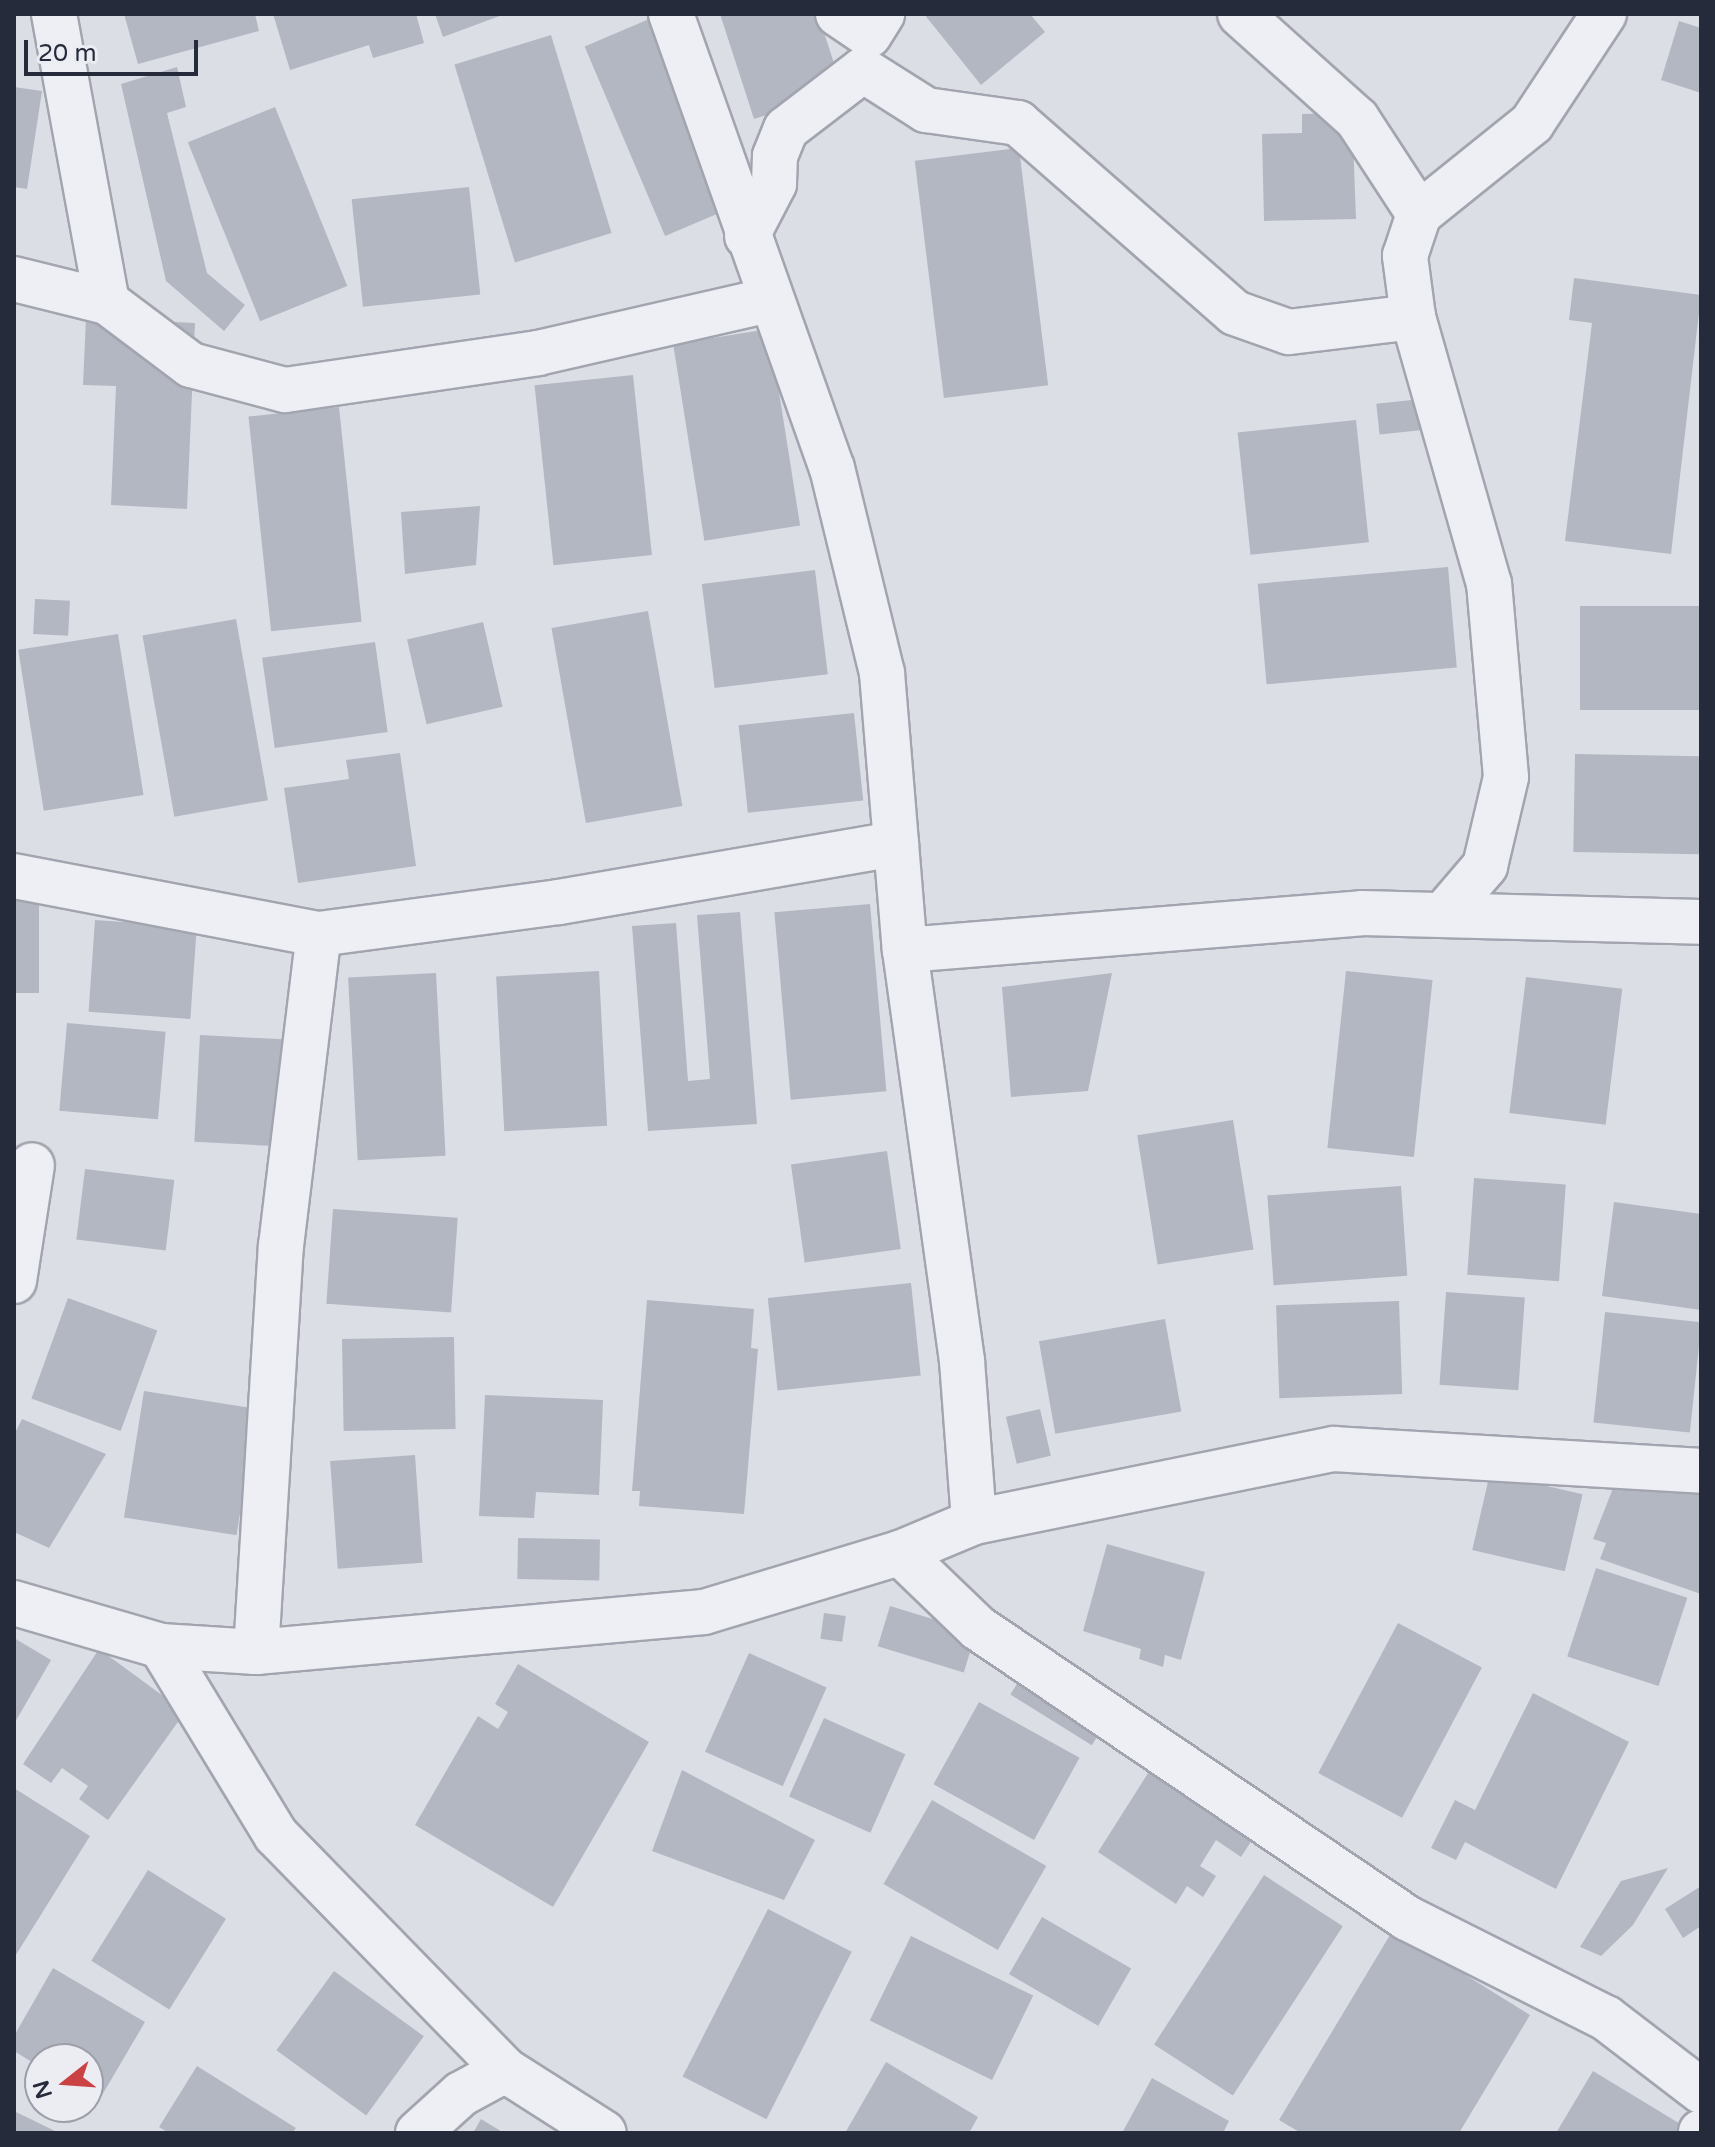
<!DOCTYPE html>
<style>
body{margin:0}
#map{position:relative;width:1715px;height:2147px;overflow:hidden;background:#dcdee6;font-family:"Varela Round",sans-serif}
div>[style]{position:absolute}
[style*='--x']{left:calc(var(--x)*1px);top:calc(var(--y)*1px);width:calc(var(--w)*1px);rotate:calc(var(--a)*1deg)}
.building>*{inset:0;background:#b3b7c2;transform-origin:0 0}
.roads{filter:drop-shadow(2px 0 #a2a5af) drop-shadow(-2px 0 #a2a5af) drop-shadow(0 2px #a2a5af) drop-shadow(0 -2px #a2a5af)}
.minor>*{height:44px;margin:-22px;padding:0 22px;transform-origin:22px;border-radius:22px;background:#eeeff4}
span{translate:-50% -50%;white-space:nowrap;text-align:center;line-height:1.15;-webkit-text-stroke:8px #ebedf3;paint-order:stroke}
.frame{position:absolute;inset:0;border:16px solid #262b3b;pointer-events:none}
.north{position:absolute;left:24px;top:2043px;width:80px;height:80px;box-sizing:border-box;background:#ebedf3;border:2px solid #9c9fa9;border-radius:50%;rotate:253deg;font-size:22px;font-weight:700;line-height:32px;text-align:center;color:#262b3b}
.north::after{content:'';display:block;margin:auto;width:28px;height:36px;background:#ca4244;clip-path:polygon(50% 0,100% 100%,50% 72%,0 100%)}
.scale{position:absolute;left:24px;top:40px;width:174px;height:36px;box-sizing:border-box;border:4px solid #262b3b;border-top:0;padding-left:10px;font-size:24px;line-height:28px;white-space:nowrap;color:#262b3b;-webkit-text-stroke:6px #ebedf3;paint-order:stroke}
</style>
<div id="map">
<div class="building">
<i style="clip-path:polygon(124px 14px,255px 14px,259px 31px,138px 64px)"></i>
<i style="clip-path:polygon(273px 14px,416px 14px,424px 43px,373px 58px,369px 45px,290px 70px)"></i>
<i style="clip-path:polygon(435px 14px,505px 14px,443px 37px)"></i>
<i style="left:661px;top:14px;width:206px;height:83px;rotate:67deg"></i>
<i style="clip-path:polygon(720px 14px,818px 14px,843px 91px,754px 119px)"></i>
<i style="clip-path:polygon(924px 14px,1030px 14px,1045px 32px,981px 85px)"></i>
<i style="clip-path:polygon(1679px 21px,1701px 28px,1701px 93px,1661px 80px)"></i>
<i style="left:551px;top:35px;width:207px;height:101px;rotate:73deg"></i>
<i style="clip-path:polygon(177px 67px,186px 107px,167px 113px,207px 273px,245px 305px,224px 331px,166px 281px,121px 84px)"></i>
<i style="clip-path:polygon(14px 87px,42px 91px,27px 189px,14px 187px)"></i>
<i style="left:275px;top:107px;width:193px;height:94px;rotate:68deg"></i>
<i style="clip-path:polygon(1352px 113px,1356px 219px,1264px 221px,1262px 134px,1302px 133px,1302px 114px)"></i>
<i style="left:1019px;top:148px;width:239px;height:105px;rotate:83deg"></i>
<i style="left:469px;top:187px;width:108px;height:118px;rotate:84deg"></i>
<i style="clip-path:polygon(1574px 278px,1701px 295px,1671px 554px,1565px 541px,1592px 323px,1569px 320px)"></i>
<i style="clip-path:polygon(86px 318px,195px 323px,187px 509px,111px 505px,116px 386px,83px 385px)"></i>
<i style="left:769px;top:329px;width:199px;height:97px;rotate:81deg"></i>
<i style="left:633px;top:375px;width:181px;height:99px;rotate:84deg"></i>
<i style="left:1431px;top:398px;width:31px;height:55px;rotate:84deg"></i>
<i style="left:339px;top:407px;width:216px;height:91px;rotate:84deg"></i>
<i style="left:1356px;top:420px;width:123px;height:119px;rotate:84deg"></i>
<i style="clip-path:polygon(480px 506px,476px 565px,405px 574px,401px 512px)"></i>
<i style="left:1448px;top:567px;width:101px;height:191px;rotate:85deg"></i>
<i style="left:815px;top:570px;width:105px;height:114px;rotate:83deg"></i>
<i style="left:35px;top:599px;width:35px;height:35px;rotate:3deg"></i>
<i style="left:1701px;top:606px;width:104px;height:121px;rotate:90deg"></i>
<i style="left:648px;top:611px;width:198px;height:98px;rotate:80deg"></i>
<i style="left:236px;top:619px;width:184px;height:95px;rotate:80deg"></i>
<i style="left:483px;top:622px;width:87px;height:78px;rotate:77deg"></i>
<i style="left:118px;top:634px;width:163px;height:101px;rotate:81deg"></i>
<i style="left:375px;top:642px;width:91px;height:114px;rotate:82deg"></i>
<i style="left:854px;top:713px;width:88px;height:116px;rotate:84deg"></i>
<i style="clip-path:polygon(400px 753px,416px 866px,298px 883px,284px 788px,349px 779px,346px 760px)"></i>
<i style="left:1575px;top:754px;width:126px;height:98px;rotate:1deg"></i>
<i style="left:14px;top:896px;width:25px;height:97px"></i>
<i style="left:870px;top:904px;width:188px;height:96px;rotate:85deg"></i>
<i style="clip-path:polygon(740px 912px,757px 1124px,648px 1131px,632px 926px,676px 923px,688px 1081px,710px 1079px,697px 915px)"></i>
<i style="left:95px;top:920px;width:102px;height:92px;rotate:4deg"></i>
<i style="left:599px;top:971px;width:155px;height:103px;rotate:87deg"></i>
<i style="left:1346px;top:971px;width:87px;height:178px;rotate:6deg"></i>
<i style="left:436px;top:973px;width:183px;height:88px;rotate:87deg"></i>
<i style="clip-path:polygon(1112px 973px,1088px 1091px,1011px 1097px,1002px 987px)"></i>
<i style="left:1526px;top:977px;width:97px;height:137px;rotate:7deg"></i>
<i style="left:67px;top:1023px;width:99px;height:88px;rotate:5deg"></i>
<i style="left:200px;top:1035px;width:101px;height:107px;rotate:3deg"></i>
<i style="left:1233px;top:1120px;width:131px;height:97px;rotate:81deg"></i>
<i style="left:887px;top:1151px;width:99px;height:97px;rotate:82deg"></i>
<i style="left:85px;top:1169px;width:90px;height:71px;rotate:7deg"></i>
<i style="left:1474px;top:1178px;width:92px;height:97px;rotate:4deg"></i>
<i style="left:1401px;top:1186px;width:90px;height:134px;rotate:86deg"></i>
<i style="clip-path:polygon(1614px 1202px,1701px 1214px,1701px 1310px,1602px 1296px)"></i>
<i style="left:333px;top:1209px;width:125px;height:95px;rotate:4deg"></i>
<i style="left:911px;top:1283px;width:93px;height:144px;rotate:84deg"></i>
<i style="left:1446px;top:1292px;width:79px;height:93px;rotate:4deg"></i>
<i style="left:68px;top:1298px;width:95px;height:107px;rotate:20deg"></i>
<i style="clip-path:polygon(647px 1300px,754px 1309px,751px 1348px,758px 1349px,744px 1514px,639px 1506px,640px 1491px,632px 1491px)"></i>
<i style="left:1399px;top:1301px;width:93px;height:123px;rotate:88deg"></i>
<i style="left:1605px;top:1312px;width:97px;height:111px;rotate:6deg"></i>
<i style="left:1165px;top:1319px;width:94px;height:128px;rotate:80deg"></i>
<i style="left:454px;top:1337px;width:92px;height:112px;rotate:89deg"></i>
<i style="left:144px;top:1391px;width:114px;height:128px;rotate:9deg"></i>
<i style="clip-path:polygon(485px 1395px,603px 1400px,599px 1495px,536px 1492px,534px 1518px,479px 1516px)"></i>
<i style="left:1040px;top:1409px;width:48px;height:35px;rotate:77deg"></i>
<i style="clip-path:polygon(22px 1419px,106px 1454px,49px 1548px,14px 1532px,14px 1435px)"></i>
<i style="left:415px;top:1455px;width:108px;height:85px;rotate:86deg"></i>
<i style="left:1490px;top:1473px;width:95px;height:79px;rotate:13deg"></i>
<i style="clip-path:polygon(1619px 1473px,1701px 1488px,1701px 1594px,1600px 1559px,1606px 1543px,1593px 1539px)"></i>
<i style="left:518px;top:1538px;width:82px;height:41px;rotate:1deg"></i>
<i style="clip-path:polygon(1107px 1544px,1205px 1572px,1181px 1660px,1165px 1655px,1163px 1667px,1139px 1659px,1141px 1649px,1083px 1631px)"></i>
<i style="left:1596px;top:1568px;width:96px;height:93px;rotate:18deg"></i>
<i style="left:890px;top:1606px;width:90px;height:42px;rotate:17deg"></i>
<i style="left:824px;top:1613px;width:22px;height:26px;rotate:8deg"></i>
<i style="left:1398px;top:1623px;width:95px;height:170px;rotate:28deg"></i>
<i style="clip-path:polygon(14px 1638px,51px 1660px,14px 1724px)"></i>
<i style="clip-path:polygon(99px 1649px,185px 1712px,108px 1820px,79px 1799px,88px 1786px,62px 1768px,51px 1783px,23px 1764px)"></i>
<i style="left:749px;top:1653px;width:85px;height:108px;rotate:24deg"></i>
<i style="left:1030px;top:1663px;width:96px;height:37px;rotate:32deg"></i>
<i style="clip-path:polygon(518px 1664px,649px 1742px,553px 1907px,415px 1825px,478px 1716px,498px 1729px,508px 1712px,495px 1704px)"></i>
<i style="clip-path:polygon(1533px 1693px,1629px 1742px,1556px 1889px,1465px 1842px,1456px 1860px,1431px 1848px,1455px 1800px,1475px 1810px)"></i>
<i style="left:979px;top:1702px;width:115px;height:94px;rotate:29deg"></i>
<i style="left:824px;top:1718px;width:89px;height:86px;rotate:24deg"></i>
<i style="clip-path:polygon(1157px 1759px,1261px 1826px,1241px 1857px,1216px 1840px,1200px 1866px,1216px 1876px,1203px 1897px,1187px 1886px,1176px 1904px,1098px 1852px)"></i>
<i style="clip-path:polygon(682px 1770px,815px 1840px,784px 1900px,652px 1851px)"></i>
<i style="clip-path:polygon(14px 1788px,90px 1836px,14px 1958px)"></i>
<i style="left:932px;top:1800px;width:132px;height:97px;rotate:30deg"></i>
<i style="clip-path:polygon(1668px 1868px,1633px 1925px,1601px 1956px,1580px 1947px,1621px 1881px)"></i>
<i style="left:148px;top:1870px;width:92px;height:107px;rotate:32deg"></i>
<i style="left:1264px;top:1875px;width:94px;height:202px;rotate:33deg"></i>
<i style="clip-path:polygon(1701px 1886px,1701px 1926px,1683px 1938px,1665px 1909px)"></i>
<i style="left:768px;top:1909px;width:94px;height:188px;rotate:27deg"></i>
<i style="left:1042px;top:1917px;width:103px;height:66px;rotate:30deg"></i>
<i style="clip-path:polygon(1393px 1930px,1530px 2015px,1459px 2133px,1301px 2133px,1279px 2120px)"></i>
<i style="left:911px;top:1936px;width:136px;height:94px;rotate:26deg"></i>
<i style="clip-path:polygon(53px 1968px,145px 2022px,98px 2102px,88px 2096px,88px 2059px,40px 2059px,40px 2067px,14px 2051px,14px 2036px)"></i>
<i style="left:334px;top:1971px;width:111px;height:98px;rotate:36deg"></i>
<i style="clip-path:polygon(886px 2062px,978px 2117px,969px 2133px,845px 2133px)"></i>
<i style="clip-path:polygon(197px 2066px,296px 2128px,292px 2133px,169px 2133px,159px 2127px)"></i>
<i style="clip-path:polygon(1593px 2071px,1682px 2125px,1678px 2133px,1556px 2133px)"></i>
<i style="clip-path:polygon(1152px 2078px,1229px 2121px,1223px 2133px,1122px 2133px)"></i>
<i style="clip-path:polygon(14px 2111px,59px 2133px,14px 2133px)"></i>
<i style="clip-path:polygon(481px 2119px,504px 2133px,473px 2133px)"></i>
</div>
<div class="roads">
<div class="minor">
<i style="--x:54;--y:14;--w:293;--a:79.6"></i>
<i style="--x:671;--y:14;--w:482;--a:70.5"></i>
<i style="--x:832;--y:468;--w:211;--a:76.3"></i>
<i style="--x:882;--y:673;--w:278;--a:85.3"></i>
<i style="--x:905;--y:950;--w:415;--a:82.1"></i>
<i style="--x:962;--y:1361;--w:161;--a:85.7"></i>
<i style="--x:838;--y:14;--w:37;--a:34"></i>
<i style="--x:869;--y:35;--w:25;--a:-58"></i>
<i style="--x:1240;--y:14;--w:157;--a:41.9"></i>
<i style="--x:1357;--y:119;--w:113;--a:56.9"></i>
<i style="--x:747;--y:236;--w:59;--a:-62.6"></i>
<i style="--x:774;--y:184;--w:28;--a:-88"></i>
<i style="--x:775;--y:156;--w:29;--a:-68"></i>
<i style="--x:786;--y:129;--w:97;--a:-37.5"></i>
<i style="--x:863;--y:70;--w:75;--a:32.4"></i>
<i style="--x:926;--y:110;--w:93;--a:8"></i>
<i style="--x:1018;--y:123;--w:288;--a:41.2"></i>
<i style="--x:1235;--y:313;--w:57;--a:19.4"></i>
<i style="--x:1289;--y:332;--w:125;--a:-6.9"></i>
<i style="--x:14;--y:279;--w:96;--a:13.9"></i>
<i style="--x:107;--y:302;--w:105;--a:36.9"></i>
<i style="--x:191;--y:365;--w:97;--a:14.9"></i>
<i style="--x:285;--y:390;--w:256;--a:-8.3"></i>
<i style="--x:538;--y:353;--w:237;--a:-12.9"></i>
<i style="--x:14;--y:876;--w:310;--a:10.8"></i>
<i style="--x:319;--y:934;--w:242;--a:-7.6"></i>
<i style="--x:559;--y:902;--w:342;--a:-9.8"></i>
<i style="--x:1443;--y:915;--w:65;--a:-49.4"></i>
<i style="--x:1485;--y:866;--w:91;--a:-76.7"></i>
<i style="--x:1506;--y:777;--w:194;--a:-95"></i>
<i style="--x:1489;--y:584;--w:278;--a:-105.9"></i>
<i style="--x:1413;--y:317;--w:62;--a:-97.5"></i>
<i style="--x:1405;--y:256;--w:44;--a:-71.6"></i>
<i style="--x:1419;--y:214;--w:145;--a:-38.8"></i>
<i style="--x:1532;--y:123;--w:131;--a:-56.6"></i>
<i style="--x:905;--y:950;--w:458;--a:-4.6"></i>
<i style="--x:1362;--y:913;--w:339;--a:1.5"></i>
<i style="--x:14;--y:1281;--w:117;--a:-81.2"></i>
<i style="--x:900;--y:1553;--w:108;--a:43.9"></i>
<i style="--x:978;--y:1628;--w:518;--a:34.06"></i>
<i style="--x:1407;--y:1918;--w:223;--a:26.7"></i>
<i style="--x:1606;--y:2018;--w:120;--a:37.5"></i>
<i style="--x:14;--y:1603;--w:153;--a:16.3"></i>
<i style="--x:161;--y:1646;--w:95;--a:3.6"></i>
<i style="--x:256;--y:1652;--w:450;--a:-5.1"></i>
<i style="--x:704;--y:1612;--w:205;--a:-16.8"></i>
<i style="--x:900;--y:1553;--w:80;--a:-22.7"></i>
<i style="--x:974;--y:1522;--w:367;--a:-11.5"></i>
<i style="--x:1334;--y:1449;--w:368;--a:3.4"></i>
<i style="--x:161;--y:1646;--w:221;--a:58.7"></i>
<i style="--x:276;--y:1835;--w:328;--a:45.7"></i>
<i style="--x:505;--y:2070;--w:117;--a:32.5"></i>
<i style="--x:256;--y:1652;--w:407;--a:-86.5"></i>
<i style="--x:281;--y:1246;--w:314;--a:-83.1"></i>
<i style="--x:418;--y:2133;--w:58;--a:-42.2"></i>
<i style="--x:461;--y:2094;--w:50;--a:-28.6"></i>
<i style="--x:1701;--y:2133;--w:1;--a:-90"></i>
</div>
</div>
<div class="frame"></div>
<div class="north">N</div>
<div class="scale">20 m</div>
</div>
